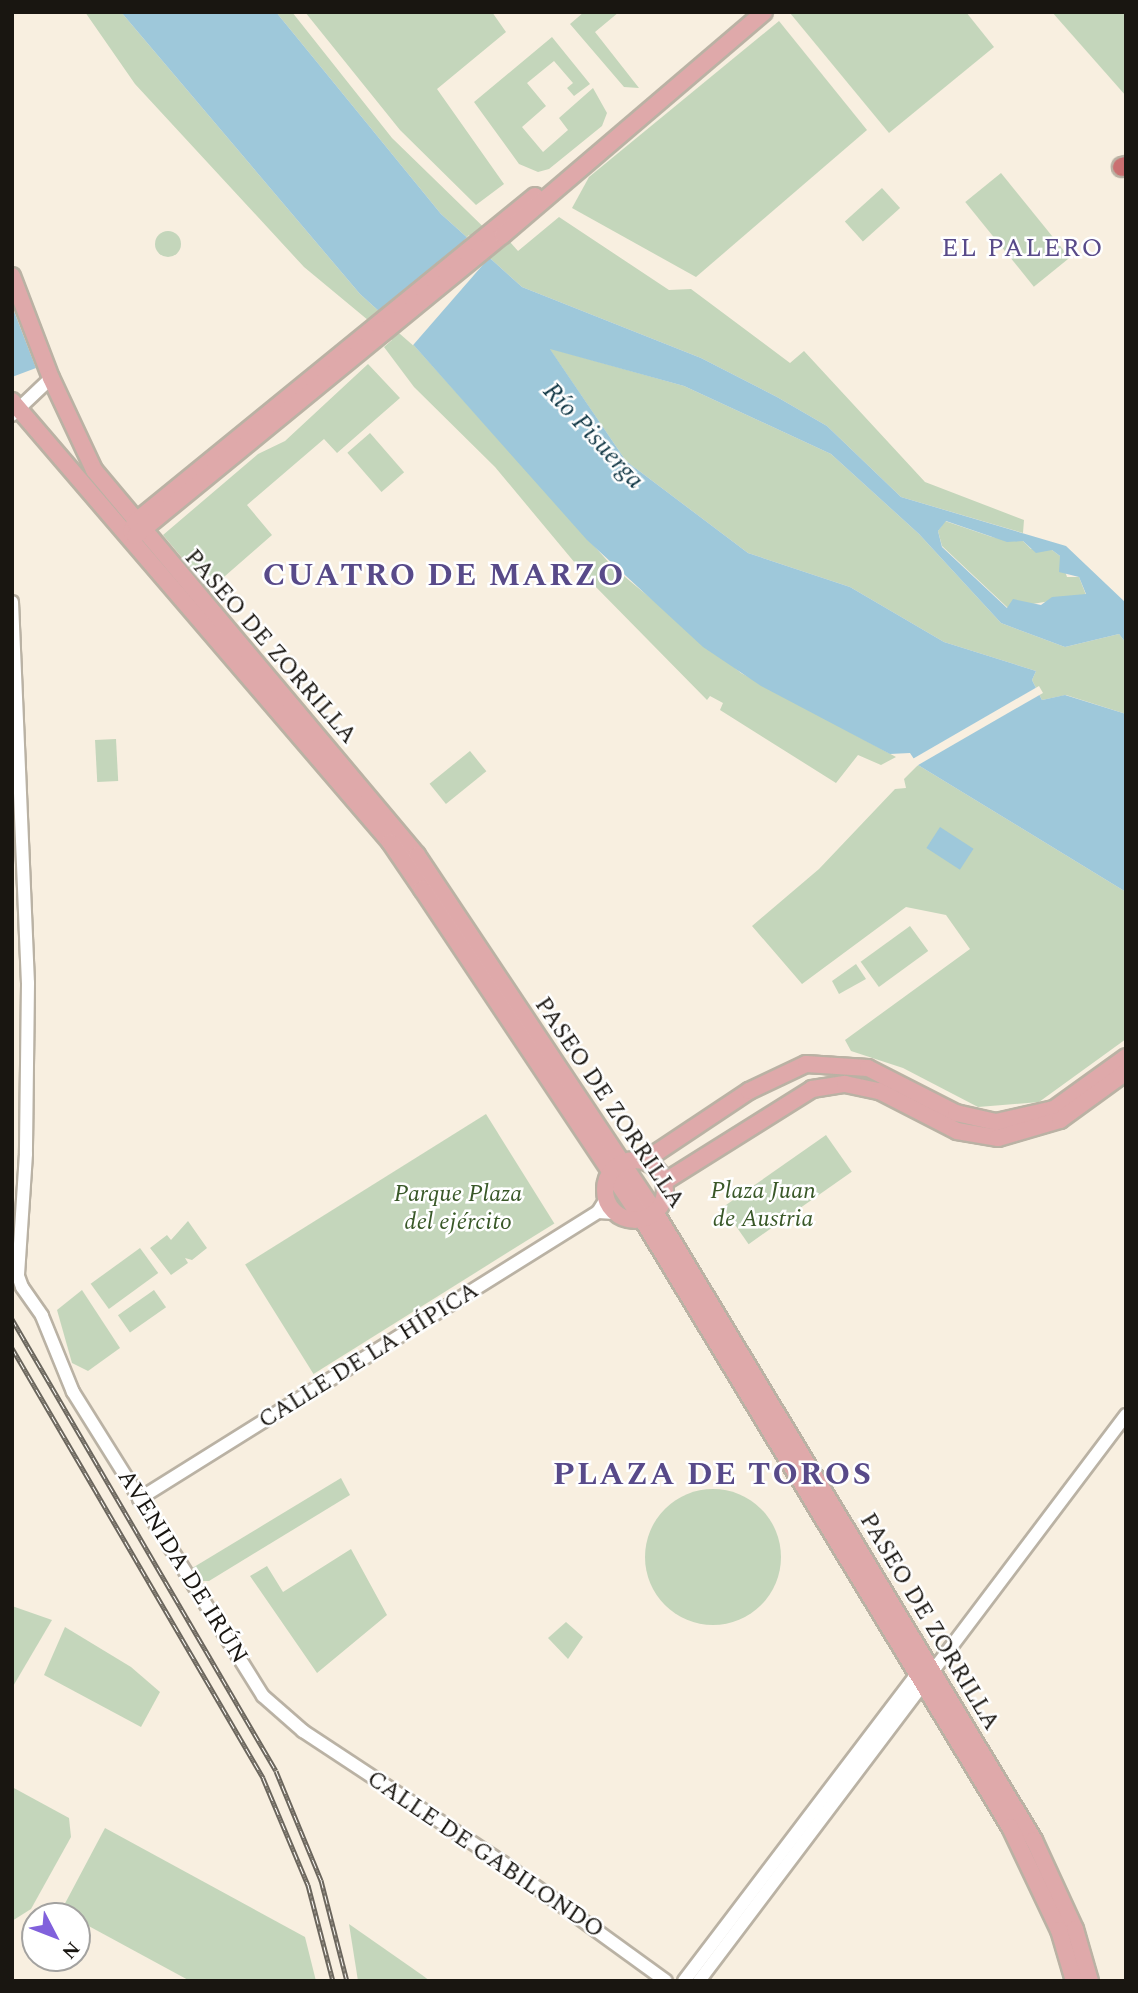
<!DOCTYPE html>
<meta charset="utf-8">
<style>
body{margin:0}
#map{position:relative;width:1138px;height:1993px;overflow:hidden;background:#f8efe0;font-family:Spectral,serif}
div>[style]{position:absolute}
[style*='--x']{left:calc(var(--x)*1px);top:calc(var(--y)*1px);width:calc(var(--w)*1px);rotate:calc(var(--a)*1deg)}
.green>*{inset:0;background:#c4d6bb;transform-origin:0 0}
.round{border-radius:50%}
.water>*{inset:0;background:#9ec8da;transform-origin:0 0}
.pier>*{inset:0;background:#f8efe0;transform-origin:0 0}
.roads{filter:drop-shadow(2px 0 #bab2a4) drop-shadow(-2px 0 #bab2a4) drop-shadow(0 2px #bab2a4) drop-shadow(0 -2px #bab2a4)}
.minor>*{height:12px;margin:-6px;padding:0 6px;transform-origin:6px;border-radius:6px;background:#fff}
.major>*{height:16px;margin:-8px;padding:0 8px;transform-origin:8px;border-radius:8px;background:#dfa9aa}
.major>.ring{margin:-8px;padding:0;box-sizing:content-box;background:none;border:16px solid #dfa9aa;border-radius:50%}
.highway>*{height:18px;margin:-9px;padding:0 9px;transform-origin:9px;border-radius:9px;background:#ca7071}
.rail>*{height:5px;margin-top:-2.5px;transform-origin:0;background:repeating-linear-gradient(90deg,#fff 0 8px,#6b665d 0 16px);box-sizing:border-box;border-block:2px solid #6b665d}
span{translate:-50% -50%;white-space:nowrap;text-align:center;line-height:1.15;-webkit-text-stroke:5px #fff;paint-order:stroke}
.street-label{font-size:24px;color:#191611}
.park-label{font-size:24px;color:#395828;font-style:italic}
.neighbourhood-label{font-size:26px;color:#584a89;letter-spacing:2px}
.water-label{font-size:26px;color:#133947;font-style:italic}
.district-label{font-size:32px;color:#584a89;font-weight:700;letter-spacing:2px}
.frame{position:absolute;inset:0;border:14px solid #191611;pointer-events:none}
.north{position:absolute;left:21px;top:1902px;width:70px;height:70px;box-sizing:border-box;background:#fff;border:2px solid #a3a2a0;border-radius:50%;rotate:132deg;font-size:19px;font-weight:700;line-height:28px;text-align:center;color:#191611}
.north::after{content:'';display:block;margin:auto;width:24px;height:32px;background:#8161dc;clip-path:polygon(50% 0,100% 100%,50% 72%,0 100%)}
</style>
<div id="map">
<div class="green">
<i style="clip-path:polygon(85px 12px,121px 12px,360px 294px,402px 332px,613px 567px,741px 673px,896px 757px,881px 765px,858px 755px,836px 783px,720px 710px,723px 703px,710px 696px,707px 700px,590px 581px,495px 467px,414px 387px,384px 347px,392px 340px,304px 267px,135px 84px)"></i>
<i style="clip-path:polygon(276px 12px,292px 12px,392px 138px,504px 247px,510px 242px,518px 251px,559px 217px,669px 290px,691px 289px,790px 363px,804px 351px,925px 482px,1024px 520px,1023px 533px,901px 497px,827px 426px,777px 397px,701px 358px,522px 287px,441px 214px)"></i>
<i style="clip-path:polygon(305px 12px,492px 12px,506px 32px,437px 89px,504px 184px,476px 205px,400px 130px)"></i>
<i style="clip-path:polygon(584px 12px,619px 12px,595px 32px,639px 88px,624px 87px,570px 24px)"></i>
<i style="clip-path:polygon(966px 12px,994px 47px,889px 133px,790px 13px)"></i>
<i style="clip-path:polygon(1052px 12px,1126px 12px,1126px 96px,1059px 20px)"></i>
<i style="clip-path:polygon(779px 21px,867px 130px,696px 277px,572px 208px,589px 177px)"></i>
<i style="clip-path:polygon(552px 37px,590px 84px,574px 96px,567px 88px,573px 83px,554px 61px,527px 83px,546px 106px,522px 127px,543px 152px,568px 130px,559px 118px,593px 88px,607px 113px,602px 126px,549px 169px,538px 172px,519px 164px,474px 102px)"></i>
<i style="left:1001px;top:173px;width:109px;height:46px;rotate:51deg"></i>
<i style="left:882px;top:188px;width:27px;height:50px;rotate:48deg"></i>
<i class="round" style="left:155px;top:231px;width:26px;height:26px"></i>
<i style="clip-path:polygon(549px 348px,684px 386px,831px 454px,919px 534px,1001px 623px,1065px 647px,1119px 634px,1126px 643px,1126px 714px,1066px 695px,1042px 700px,1032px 680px,1036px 671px,944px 642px,850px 587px,748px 553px,626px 461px)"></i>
<i style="clip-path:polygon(368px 364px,400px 398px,337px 453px,324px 439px,247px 505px,272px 535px,209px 590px,163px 535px,258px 454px,285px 441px)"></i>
<i style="left:370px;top:433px;width:52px;height:30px;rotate:49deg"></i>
<i style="clip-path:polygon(945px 521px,992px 537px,1023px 541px,1031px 549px,1052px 550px,1060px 556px,1067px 577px,1079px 577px,1086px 595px,1008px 608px,942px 546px,938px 531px)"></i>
<i style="left:116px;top:739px;width:42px;height:21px;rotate:87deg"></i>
<i style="left:470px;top:751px;width:26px;height:52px;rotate:51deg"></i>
<i style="clip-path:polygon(918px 765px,1126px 892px,1126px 1039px,1039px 1102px,978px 1107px,903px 1068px,851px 1051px,845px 1040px,970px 949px,946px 915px,906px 907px,802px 984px,752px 926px,819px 869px,895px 789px,906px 788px,904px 779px)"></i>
<i style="left:910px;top:926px;width:31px;height:61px;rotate:54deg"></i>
<i style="clip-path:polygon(856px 964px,866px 979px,839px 994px,832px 981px)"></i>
<i style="left:486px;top:1114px;width:129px;height:284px;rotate:58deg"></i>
<i style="left:826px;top:1135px;width:45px;height:126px;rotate:55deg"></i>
<i style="clip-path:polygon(188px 1221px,207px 1248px,192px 1260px,185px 1258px,188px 1263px,171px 1275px,150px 1248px,167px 1235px,171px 1240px)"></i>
<i style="left:140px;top:1248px;width:31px;height:61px;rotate:54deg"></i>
<i style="clip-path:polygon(82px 1290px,120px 1348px,88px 1371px,72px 1363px,57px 1310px)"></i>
<i style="left:154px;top:1290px;width:21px;height:44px;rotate:55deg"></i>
<i style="clip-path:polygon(341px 1478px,350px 1495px,209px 1581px,197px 1581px,189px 1570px)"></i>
<i class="round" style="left:645px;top:1489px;width:136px;height:136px"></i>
<i style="clip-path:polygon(351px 1549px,387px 1615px,317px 1673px,250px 1576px,267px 1566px,283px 1592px)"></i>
<i style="clip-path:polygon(12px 1606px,52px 1620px,12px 1688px)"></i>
<i style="clip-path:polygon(566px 1622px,583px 1637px,568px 1659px,548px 1638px)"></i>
<i style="clip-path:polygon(65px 1627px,131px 1667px,160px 1692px,141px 1727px,44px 1675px)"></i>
<i style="clip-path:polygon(12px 1787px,69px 1818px,71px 1837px,31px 1909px,12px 1921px)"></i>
<i style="clip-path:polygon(105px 1828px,305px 1937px,316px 1981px,190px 1981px,61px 1911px)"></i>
<i style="clip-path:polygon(349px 1924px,422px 1975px,430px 1981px,358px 1981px)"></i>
</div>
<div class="water">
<i style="clip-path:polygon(evenodd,121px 12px,276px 12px,441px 214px,522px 287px,701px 358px,777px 397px,827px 426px,901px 497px,1066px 546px,1126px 603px,1126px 643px,1119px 634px,1065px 647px,1001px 623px,919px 534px,831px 454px,684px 386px,550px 349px,626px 461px,748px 553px,850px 587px,944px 642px,1036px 671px,1032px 680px,1042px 700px,1065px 695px,1126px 714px,1126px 892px,918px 765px,910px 753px,890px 754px,761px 686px,703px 647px,587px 540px,402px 332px,360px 294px,121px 12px,946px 521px,1007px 542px,1023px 541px,1036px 553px,1052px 550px,1060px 556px,1059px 572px,1079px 577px,1086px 594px,1052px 597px,1041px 605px,1013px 599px,1007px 608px,942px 547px,938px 531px,946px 521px)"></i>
<i style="clip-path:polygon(12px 306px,36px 368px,12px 377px)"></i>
<i style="left:940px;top:827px;width:40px;height:25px;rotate:33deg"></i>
</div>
<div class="pier">
<i style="left:469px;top:235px;width:30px;height:120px;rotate:41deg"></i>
<i style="left:1039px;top:686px;width:8px;height:149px;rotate:60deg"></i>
</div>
<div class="roads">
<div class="minor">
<i style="--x:12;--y:415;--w:54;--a:-43.5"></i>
<i style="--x:12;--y:602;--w:381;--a:87.6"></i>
<i style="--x:28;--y:983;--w:171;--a:90.7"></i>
<i style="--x:26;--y:1154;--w:122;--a:93.8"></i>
<i style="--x:18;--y:1276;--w:12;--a:70"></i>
<i style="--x:22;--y:1287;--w:35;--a:55"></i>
<i style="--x:42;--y:1316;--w:82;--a:67.8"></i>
<i style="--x:73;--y:1392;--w:358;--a:58"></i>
<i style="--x:263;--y:1696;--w:53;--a:41.2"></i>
<i style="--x:303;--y:1731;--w:240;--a:33.4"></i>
<i style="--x:503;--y:1863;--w:201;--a:35.9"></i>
<i style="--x:598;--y:1212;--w:17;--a:3"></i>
<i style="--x:139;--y:1499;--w:541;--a:-32.02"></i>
<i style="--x:598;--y:1212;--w:15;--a:-58"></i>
<i style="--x:684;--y:1981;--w:384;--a:-52.8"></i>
<i style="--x:916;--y:1675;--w:10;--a:-24"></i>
<i style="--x:699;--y:1981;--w:709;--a:-52.97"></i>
</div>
<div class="major">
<i style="--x:12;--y:276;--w:109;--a:69.1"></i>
<i style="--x:51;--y:378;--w:102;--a:64.9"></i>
<i style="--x:94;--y:470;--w:503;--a:50"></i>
<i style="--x:417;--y:855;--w:429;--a:56.3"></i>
<i style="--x:655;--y:1212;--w:734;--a:58.89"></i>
<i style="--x:1034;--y:1840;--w:98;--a:65.3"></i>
<i style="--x:1075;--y:1929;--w:54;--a:73.9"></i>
<i style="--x:12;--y:401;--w:581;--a:49.4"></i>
<i style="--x:390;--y:842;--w:57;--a:55.8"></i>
<i style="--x:422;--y:889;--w:397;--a:56.3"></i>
<i style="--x:642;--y:1219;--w:711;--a:58.82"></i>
<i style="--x:1010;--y:1827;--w:114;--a:64.6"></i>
<i style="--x:1059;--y:1930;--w:53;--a:73.6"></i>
<i style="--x:131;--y:532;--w:11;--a:-68"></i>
<i style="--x:135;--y:522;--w:516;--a:-39.18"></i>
<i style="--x:135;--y:536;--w:475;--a:-39.3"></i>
<i style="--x:503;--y:235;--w:343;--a:-40.5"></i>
<i class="ring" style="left:605px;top:1160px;width:44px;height:44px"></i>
<i style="--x:644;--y:1161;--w:126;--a:-33.7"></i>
<i style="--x:749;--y:1091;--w:63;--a:-25.3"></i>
<i style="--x:806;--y:1064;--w:62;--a:3.7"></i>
<i style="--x:868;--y:1068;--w:99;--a:27.1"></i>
<i style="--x:956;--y:1113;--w:41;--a:12.7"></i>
<i style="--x:996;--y:1122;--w:59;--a:-12.6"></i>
<i style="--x:1054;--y:1109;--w:89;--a:-35.8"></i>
<i style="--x:664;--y:1182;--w:175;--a:-32.1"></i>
<i style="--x:812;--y:1089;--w:33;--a:-9"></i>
<i style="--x:845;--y:1084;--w:35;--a:12"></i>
<i style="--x:879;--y:1091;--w:88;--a:27.1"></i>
<i style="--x:957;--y:1131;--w:42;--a:9.7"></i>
<i style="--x:998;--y:1138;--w:65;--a:-16.2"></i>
<i style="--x:1060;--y:1120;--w:82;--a:-36"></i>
</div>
<div class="highway">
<i style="--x:1122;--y:167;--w:4;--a:-14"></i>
</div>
</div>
<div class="rail">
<i style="--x:12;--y:1319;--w:523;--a:59.71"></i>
<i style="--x:276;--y:1771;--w:118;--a:67.6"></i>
<i style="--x:321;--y:1880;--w:104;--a:75.6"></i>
<i style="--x:12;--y:1348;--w:498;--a:59.7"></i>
<i style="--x:263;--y:1778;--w:116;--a:67.2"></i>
<i style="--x:308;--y:1885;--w:99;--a:75.4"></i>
</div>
<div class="street-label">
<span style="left:270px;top:647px;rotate:49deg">PASEO DE ZORRILLA</span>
<span style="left:609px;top:1103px;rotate:56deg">PASEO DE ZORRILLA</span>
<span style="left:369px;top:1356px;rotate:-32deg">CALLE DE LA HÍPICA</span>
<span style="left:182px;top:1567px;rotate:58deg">AVENIDA DE IRÚN</span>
<span style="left:929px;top:1622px;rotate:59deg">PASEO DE ZORRILLA</span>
<span style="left:485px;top:1855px;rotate:34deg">CALLE DE GABILONDO</span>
</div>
<div class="park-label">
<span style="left:763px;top:1206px">Plaza Juan<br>de Austria</span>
<span style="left:458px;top:1209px">Parque Plaza<br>del ejército</span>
</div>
<div class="neighbourhood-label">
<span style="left:1023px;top:249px">EL PALERO</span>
</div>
<div class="water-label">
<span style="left:593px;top:436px;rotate:47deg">Río Pisuerga</span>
</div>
<div class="district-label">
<span style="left:444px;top:576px">CUATRO DE MARZO</span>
<span style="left:713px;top:1475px">PLAZA DE TOROS</span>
</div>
<div class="frame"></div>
<div class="north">N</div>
</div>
